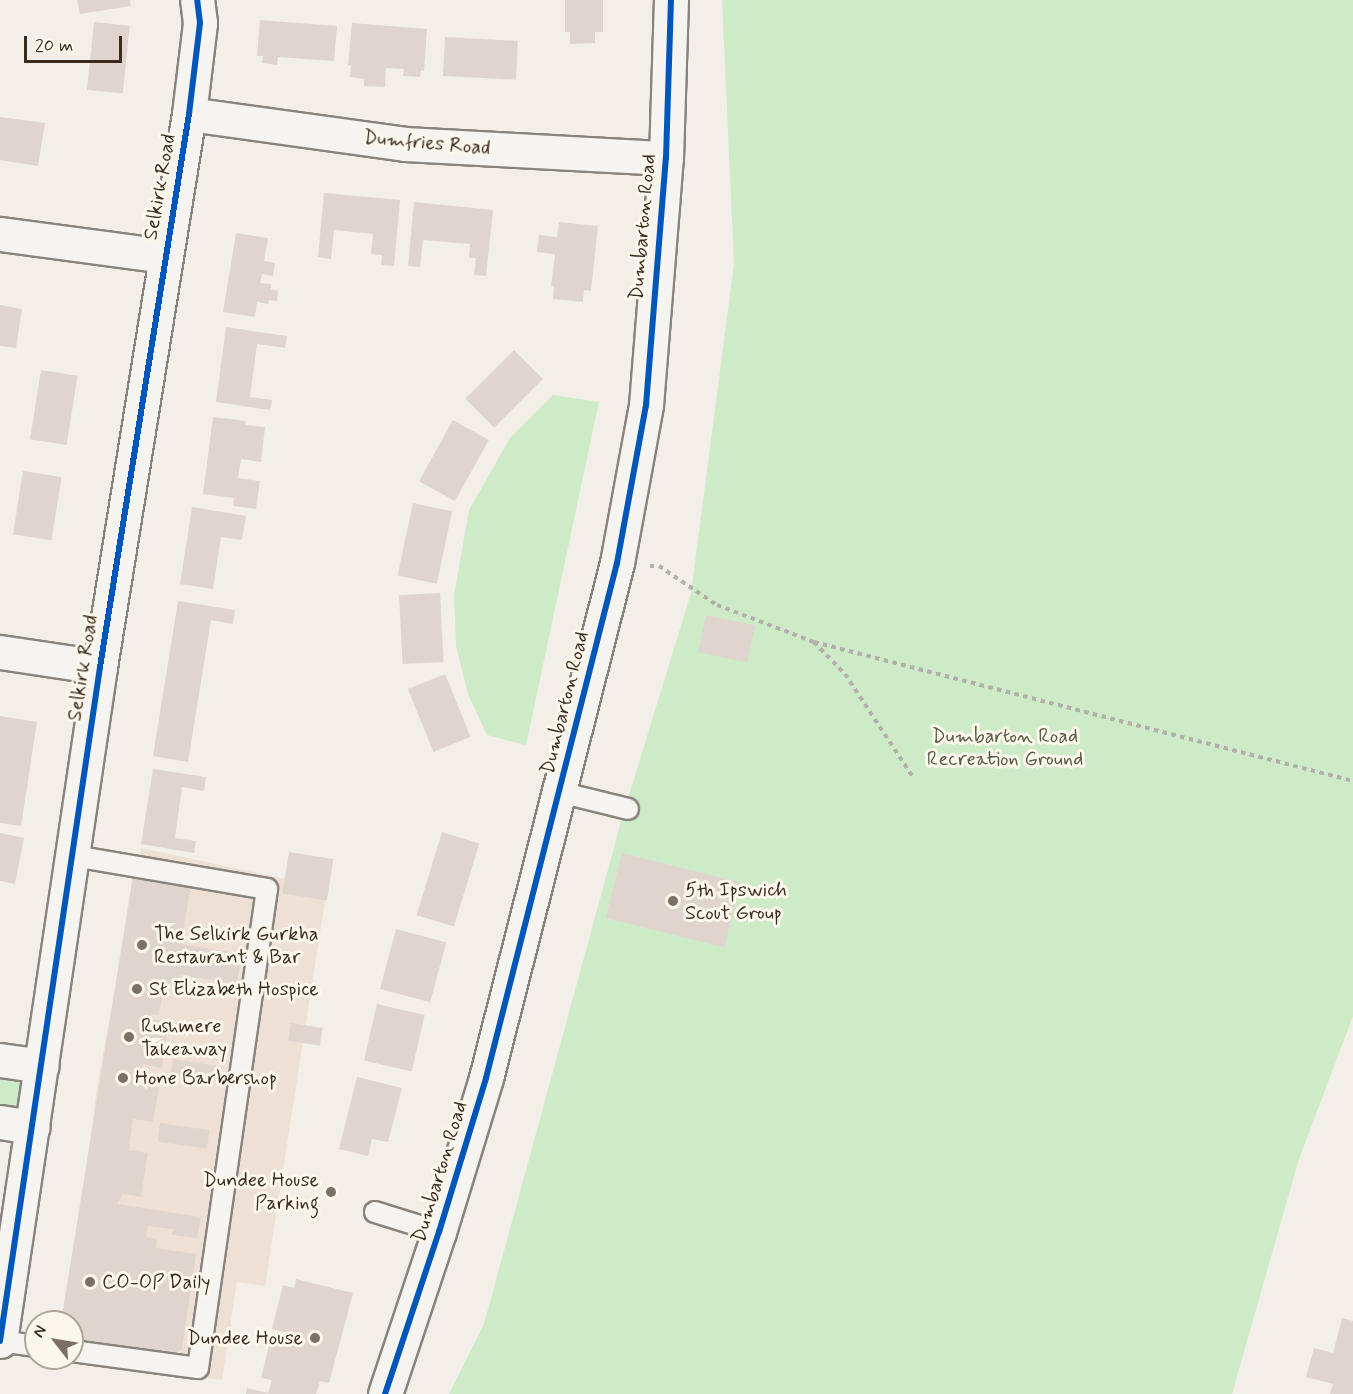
<!DOCTYPE html>
<style>
body{margin:0}
#map{position:relative;width:1353px;height:1394px;overflow:hidden;background:#f4eee8;font-family:Mynerve,sans-serif}
div>[style]{position:absolute}
[style*='--x']{left:calc(var(--x)*1px);top:calc(var(--y)*1px);width:calc(var(--w)*1px);rotate:calc(var(--a)*1deg)}
.built>*{inset:0;background:#efe0d6}
.green>*{inset:0;background:#ceebc8}
.building>*{inset:0;background:#e0d5ce;transform-origin:0 0}
.path>*{height:4px;margin-top:-2px;transform-origin:0;background:repeating-linear-gradient(90deg,#b3afab 0 4.5px,transparent 0 9px)}
.roads{filter:drop-shadow(2px 0 #89837e) drop-shadow(-2px 0 #89837e) drop-shadow(0 2px #89837e) drop-shadow(0 -2px #89837e)}
.lane>*{height:20px;margin:-10px;padding:0 10px;transform-origin:10px;border-radius:10px;background:#f6f4f0}
.street>*{height:33px;margin:-16.5px;padding:0 16.5px;transform-origin:16.5px;border-radius:16.5px;background:#f6f4f0}
.cycleway>*{height:6px;margin:-3px;padding:0 3px;transform-origin:3px;border-radius:3px;background:#0057b8}
.dots>*{width:16px;height:16px;translate:-50% -50%;box-sizing:border-box;border:3px solid #fbf7ec;border-radius:50%}
span{translate:-50% -50%;white-space:nowrap;text-align:center;line-height:1.15;-webkit-text-stroke:6px #fbf7ec;paint-order:stroke}
.street-label{font-size:20px;color:#3b2a1e}
.park-label{font-size:20px;color:#585a42}
.poi-label{font-size:20px;color:#3b2a1e}
.left{translate:0 -50%;text-align:left}
.right{translate:-100% -50%;text-align:right}
.north{position:absolute;left:24px;top:1310px;width:60px;height:60px;box-sizing:border-box;background:#fbf7ec;border:2px solid #aea59a;border-radius:50%;rotate:301deg;font-size:16px;font-weight:700;line-height:24px;text-align:center;color:#3b2a1e}
.north::after{content:'';display:block;margin:auto;width:21px;height:27px;background:#7c6f65;clip-path:polygon(50% 0,100% 100%,50% 72%,0 100%)}
.scale{position:absolute;left:24px;top:36px;width:98px;height:27px;box-sizing:border-box;border:3px solid #3b2a1e;border-top:0;padding-left:8px;font-size:18px;line-height:21px;white-space:nowrap;color:#3b2a1e;-webkit-text-stroke:4px #fbf7ec;paint-order:stroke}
</style>
<div id="map">
<div class="built">
<i style="clip-path:polygon(141px 848px,327px 888px,265px 1286px,237px 1282px,222px 1380px,61px 1359px,72px 1358px,72px 1322px,66px 1322px,97px 1087px)"></i>
</div>
<div class="green">
<i style="clip-path:polygon(722px 0,1353px 0,1353px 1016px,1298px 1162px,1232px 1394px,449px 1394px,484px 1324px,622px 818px,691px 593px,734px 264px)"></i>
<i style="clip-path:polygon(553px 395px,599px 402px,526px 745px,487px 735px,468px 694px,456px 646px,454px 596px,469px 510px,510px 438px)"></i>
<i style="clip-path:polygon(0 1075px,20px 1078px,26px 1084px,21px 1108px,0 1111px)"></i>
</div>
<div class="building">
<i style="clip-path:polygon(77px 0,130px 0,131px 6px,80px 14px)"></i>
<i style="clip-path:polygon(565px 0,603px 0,603px 32px,595px 32px,595px 43px,570px 44px,570px 32px,565px 32px)"></i>
<i style="clip-path:polygon(260px 20px,337px 26px,334px 61px,278px 57px,277px 65px,262px 63px,263px 56px,257px 56px)"></i>
<i style="left:94px;top:22px;width:36px;height:68px;rotate:6deg"></i>
<i style="clip-path:polygon(352px 23px,427px 29px,424px 71px,421px 70px,420px 77px,403px 76px,404px 69px,386px 68px,385px 87px,364px 86px,364px 79px,350px 77px,351px 66px,348px 65px)"></i>
<i style="left:445px;top:37px;width:73px;height:39px;rotate:3deg"></i>
<i style="clip-path:polygon(0 117px,45px 123px,38px 166px,0 160px)"></i>
<i style="clip-path:polygon(324px 193px,400px 200px,394px 266px,381px 265px,382px 255px,371px 254px,373px 234px,334px 230px,331px 259px,318px 257px)"></i>
<i style="clip-path:polygon(414px 202px,493px 210px,486px 276px,474px 275px,476px 258px,469px 258px,470px 244px,423px 240px,420px 267px,408px 266px)"></i>
<i style="clip-path:polygon(559px 222px,598px 226px,591px 291px,584px 290px,583px 302px,553px 299px,554px 286px,551px 286px,555px 254px,537px 252px,539px 235px,557px 237px)"></i>
<i style="clip-path:polygon(236px 233px,268px 238px,264px 261px,275px 263px,273px 276px,262px 274px,260px 283px,271px 284px,271px 289px,278px 291px,277px 301px,269px 300px,268px 304px,257px 302px,255px 317px,223px 312px)"></i>
<i style="clip-path:polygon(0 305px,22px 309px,16px 348px,0 346px)"></i>
<i style="clip-path:polygon(226px 327px,287px 336px,285px 348px,257px 344px,250px 397px,272px 400px,270px 410px,216px 402px)"></i>
<i style="left:514px;top:350px;width:41px;height:69px;rotate:45deg"></i>
<i style="left:41px;top:370px;width:37px;height:70px;rotate:9deg"></i>
<i style="clip-path:polygon(213px 417px,246px 421px,245px 425px,265px 427px,261px 462px,241px 459px,238px 478px,260px 481px,256px 509px,233px 506px,234px 498px,203px 494px)"></i>
<i style="left:453px;top:420px;width:41px;height:70px;rotate:29deg"></i>
<i style="left:23px;top:471px;width:39px;height:64px;rotate:9deg"></i>
<i style="left:413px;top:503px;width:40px;height:74px;rotate:12deg"></i>
<i style="clip-path:polygon(192px 507px,246px 516px,242px 540px,221px 537px,213px 589px,180px 584px)"></i>
<i style="left:440px;top:593px;width:69px;height:41px;rotate:87deg"></i>
<i style="clip-path:polygon(178px 601px,235px 610px,233px 624px,211px 620px,188px 762px,153px 756px)"></i>
<i style="left:706px;top:615px;width:50px;height:38px;rotate:12deg"></i>
<i style="left:445px;top:674px;width:68px;height:40px;rotate:68deg"></i>
<i style="clip-path:polygon(0 716px,37px 722px,21px 826px,0 823px)"></i>
<i style="clip-path:polygon(153px 769px,206px 777px,204px 791px,182px 787px,175px 838px,196px 841px,194px 853px,141px 844px)"></i>
<i style="left:442px;top:832px;width:39px;height:87px;rotate:17deg"></i>
<i style="clip-path:polygon(0 833px,24px 838px,15px 884px,0 881px)"></i>
<i style="left:289px;top:852px;width:45px;height:42px;rotate:9deg"></i>
<i style="left:622px;top:853px;width:122px;height:67px;rotate:14deg"></i>
<i style="clip-path:polygon(133px 876px,191px 885px,181px 944px,242px 954px,237px 984px,181px 975px,179px 985px,164px 983px,159px 1015px,151px 1014px,150px 1019px,169px 1022px,162px 1068px,142px 1064px,138px 1085px,159px 1088px,153px 1122px,133px 1119px,129px 1150px,148px 1153px,141px 1197px,122px 1194px,117px 1204px,201px 1217px,197px 1238px,172px 1235px,173px 1229px,148px 1226px,146px 1237px,157px 1239px,156px 1248px,196px 1254px,182px 1349px,172px 1356px,72px 1338px,72px 1322px,61px 1322px)"></i>
<i style="left:396px;top:929px;width:52px;height:62px;rotate:15deg"></i>
<i style="left:377px;top:1004px;width:49px;height:58px;rotate:13deg"></i>
<i style="left:291px;top:1023px;width:32px;height:18px;rotate:9deg"></i>
<i style="left:173px;top:1059px;width:50px;height:15px;rotate:9deg"></i>
<i style="clip-path:polygon(357px 1077px,402px 1088px,388px 1142px,372px 1139px,368px 1156px,339px 1149px)"></i>
<i style="left:160px;top:1123px;width:50px;height:19px;rotate:8deg"></i>
<i style="clip-path:polygon(296px 1279px,353px 1293px,329px 1383px,320px 1381px,316px 1394px,246px 1394px,247px 1388px,268px 1393px,272px 1380px,261px 1378px,270px 1341px,288px 1345px,290px 1334px,272px 1329px,283px 1285px,294px 1288px)"></i>
<i style="clip-path:polygon(1342px 1318px,1353px 1321px,1353px 1394px,1330px 1394px,1333px 1384px,1306px 1377px,1314px 1348px,1333px 1353px)"></i>
</div>
<div class="path">
<i style="--x:650;--y:566;--w:9;--a:0"></i>
<i style="--x:659;--y:566;--w:70;--a:33.9"></i>
<i style="--x:717;--y:605;--w:104;--a:20.9"></i>
<i style="--x:814;--y:642;--w:45;--a:45.9"></i>
<i style="--x:845;--y:674;--w:123;--a:56.6"></i>
<i style="--x:814;--y:642;--w:557;--a:14.46"></i>
</div>
<div class="roads">
<div class="lane">
<i style="--x:559;--y:792;--w:71;--a:13.8"></i>
<i style="--x:375;--y:1212;--w:67;--a:17.4"></i>
<i style="--x:0;--y:1341;--w:36;--a:8"></i>
<i style="--x:72;--y:1351;--w:127;--a:7.7"></i>
<i style="--x:198;--y:1368;--w:484;--a:-81.8"></i>
<i style="--x:267;--y:889;--w:197;--a:-170.3"></i>
</div>
<div class="street">
<i style="--x:189;--y:114;--w:218;--a:7.9"></i>
<i style="--x:405;--y:144;--w:261;--a:3.1"></i>
<i style="--x:0;--y:234;--w:166;--a:7.6"></i>
<i style="--x:0;--y:652;--w:101;--a:8.5"></i>
<i style="--x:0;--y:1060;--w:42;--a:8.1"></i>
<i style="--x:0;--y:1122;--w:33;--a:9"></i>
<i style="--x:0;--y:1341;--w:681;--a:-81.56"></i>
<i style="--x:100;--y:667;--w:560;--a:-80.86"></i>
<i style="--x:189;--y:114;--w:92;--a:-83.1"></i>
<i style="--x:200;--y:23;--w:23;--a:-97"></i>
<i style="--x:385;--y:1394;--w:171;--a:-71.6"></i>
<i style="--x:439;--y:1232;--w:161;--a:-73"></i>
<i style="--x:486;--y:1078;--w:531;--a:-75.73"></i>
<i style="--x:617;--y:563;--w:161;--a:-79.6"></i>
<i style="--x:646;--y:405;--w:248;--a:-85.4"></i>
<i style="--x:666;--y:158;--w:158;--a:-88.2"></i>
</div>
</div>
<div class="cycleway">
<i style="--x:0;--y:1341;--w:681;--a:-81.56"></i>
<i style="--x:100;--y:667;--w:560;--a:-80.86"></i>
<i style="--x:189;--y:114;--w:92;--a:-83.1"></i>
<i style="--x:200;--y:23;--w:23;--a:-97"></i>
<i style="--x:385;--y:1394;--w:171;--a:-71.6"></i>
<i style="--x:439;--y:1232;--w:161;--a:-73"></i>
<i style="--x:486;--y:1078;--w:531;--a:-75.73"></i>
<i style="--x:617;--y:563;--w:161;--a:-79.6"></i>
<i style="--x:646;--y:405;--w:248;--a:-85.4"></i>
<i style="--x:666;--y:158;--w:158;--a:-88.2"></i>
</div>
<div class="dots">
<i style="left:673px;top:901px;background:#7c6f65"></i>
<i style="left:142px;top:945px;background:#7c6f65"></i>
<i style="left:137px;top:989px;background:#7c6f65"></i>
<i style="left:129px;top:1037px;background:#7c6f65"></i>
<i style="left:123px;top:1078px;background:#7c6f65"></i>
<i style="left:331px;top:1192px;background:#7c6f65"></i>
<i style="left:90px;top:1282px;background:#7c6f65"></i>
<i style="left:315px;top:1338px;background:#7c6f65"></i>
</div>
<div class="street-label">
<span style="left:427px;top:143px;rotate:5deg">Dumfries Road</span>
<span style="left:160px;top:187px;rotate:-80deg">Selkirk Road</span>
<span style="left:643px;top:227px;rotate:-85deg">Dumbarton Road</span>
<span style="left:83px;top:668px;rotate:-81deg">Selkirk Road</span>
<span style="left:565px;top:703px;rotate:-76deg">Dumbarton Road</span>
<span style="left:440px;top:1172px;rotate:-73deg">Dumbarton Road</span>
</div>
<div class="park-label">
<span style="left:1005px;top:748px">Dumbarton Road<br>Recreation Ground</span>
</div>
<div class="poi-label">
<span class="left" style="left:685px;top:902px">5th Ipswich<br>Scout Group</span>
<span class="left" style="left:154px;top:946px">The Selkirk Gurkha<br>Restaurant &amp; Bar</span>
<span class="left" style="left:149px;top:989px">St Elizabeth Hospice</span>
<span class="left" style="left:141px;top:1038px">Rushmere<br>Takeaway</span>
<span class="left" style="left:135px;top:1078px">Hone Barbershop</span>
<span class="right" style="left:319px;top:1192px">Dundee House<br>Parking</span>
<span class="left" style="left:102px;top:1282px">CO-OP Daily</span>
<span class="right" style="left:303px;top:1338px">Dundee House</span>
</div>
<div class="north">N</div>
<div class="scale">20 m</div>
</div>
